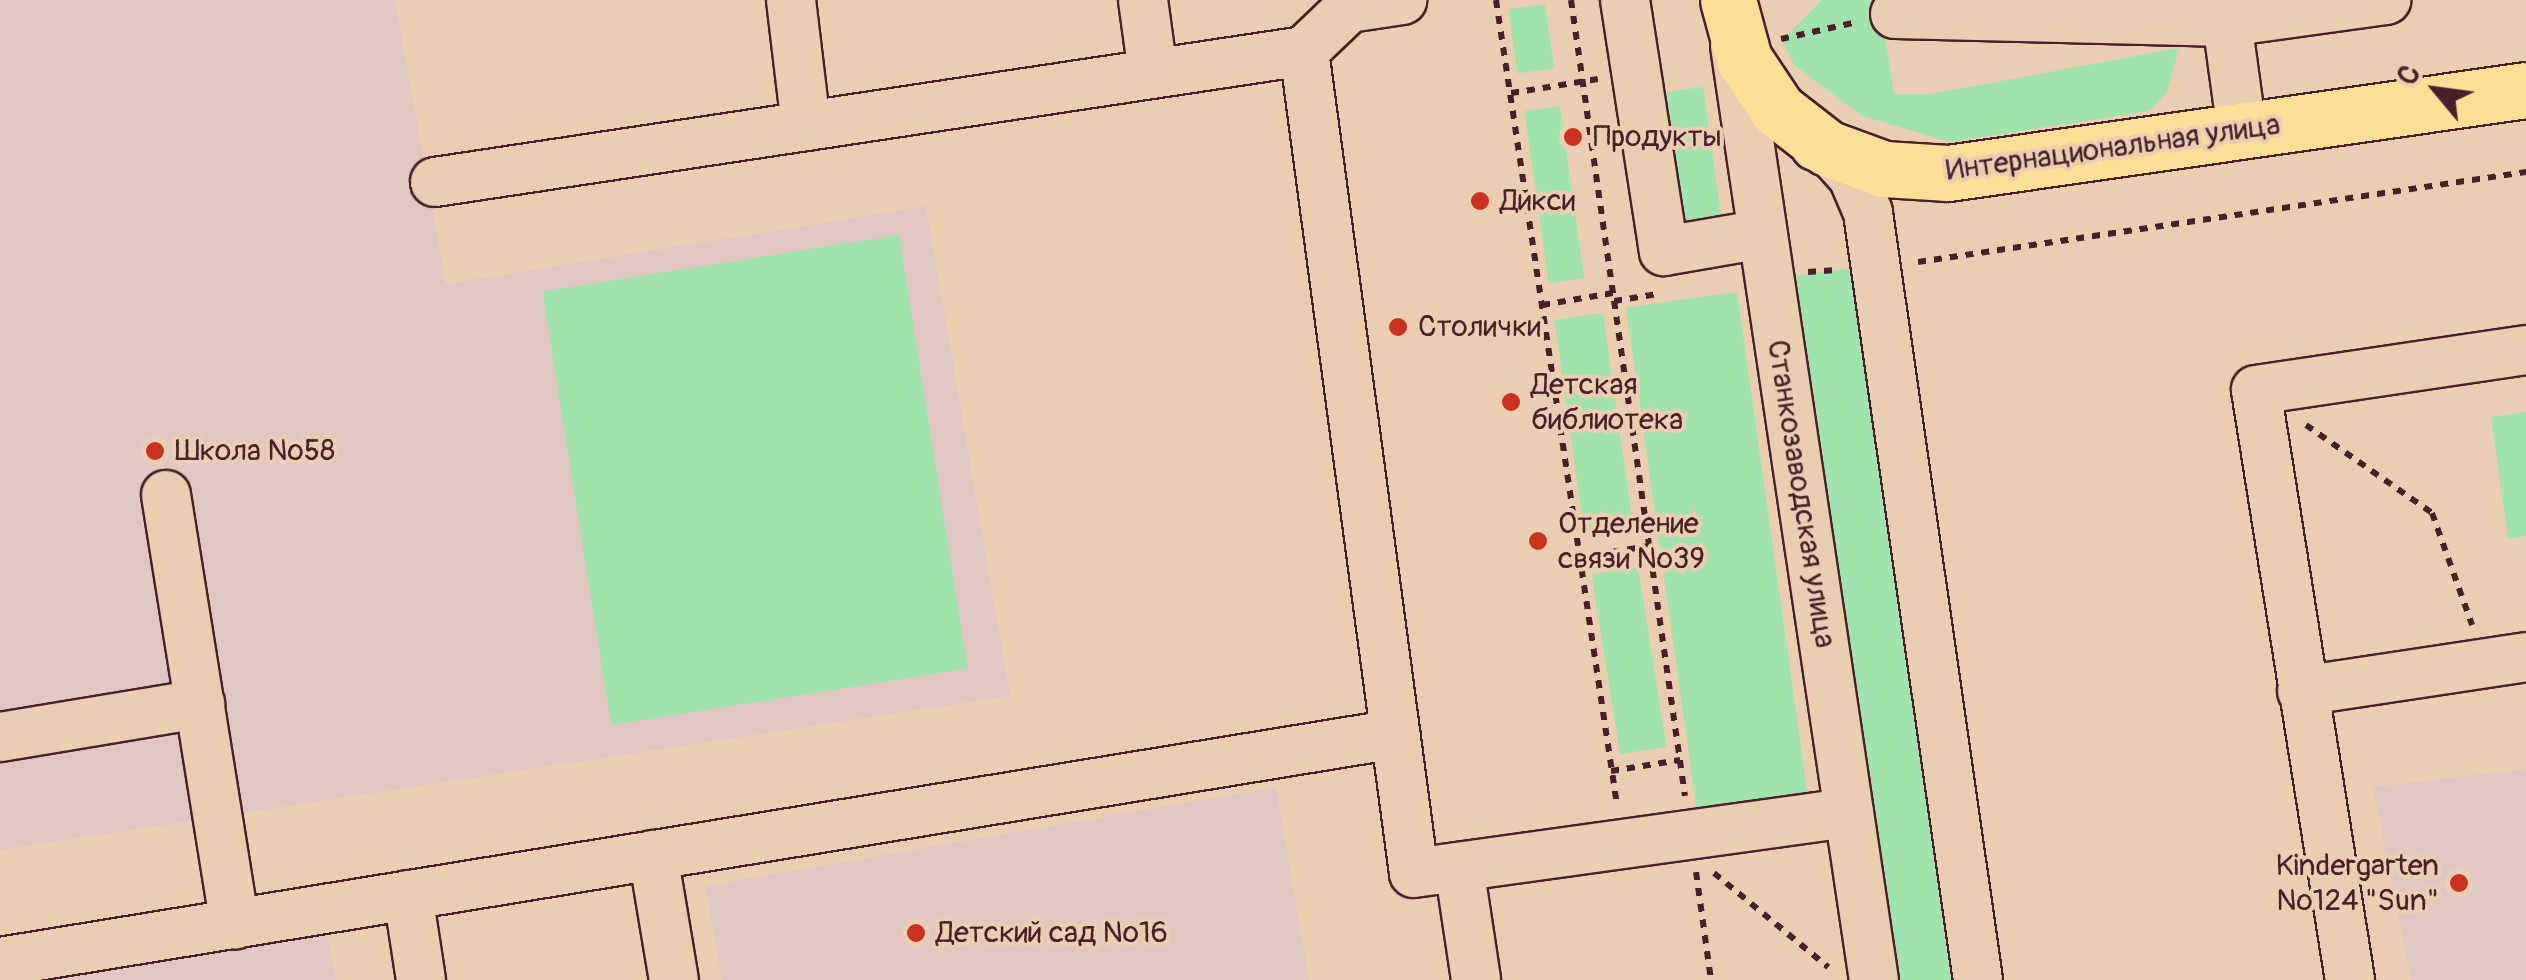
<!DOCTYPE html>
<meta charset="utf-8">
<style>
body{margin:0}
#map{position:relative;width:2526px;height:980px;overflow:hidden;background:#eaceb1;font-family:Pangolin,sans-serif}
div>[style]{position:absolute}
[style*='--x']{left:calc(var(--x)*1px);top:calc(var(--y)*1px);width:calc(var(--w)*1px);rotate:calc(var(--a)*1deg)}
.built>*{inset:0;background:#e0c7c2}
.green>*{inset:0;background:#a1e3ad;transform-origin:0 0}
.path>*{height:6px;margin-top:-3px;transform-origin:0;background:repeating-linear-gradient(90deg,#4a1f2b 0 8px,transparent 0 16px)}
.roads{filter:drop-shadow(2px 0 #4a1f2b) drop-shadow(-2px 0 #4a1f2b) drop-shadow(0 2px #4a1f2b) drop-shadow(0 -2px #4a1f2b)}
.minor>*{height:48px;margin:-24px;padding:0 24px;transform-origin:24px;border-radius:24px;background:#eaceb1}
.major>*{height:55px;margin:-27.5px;padding:0 27.5px;transform-origin:27.5px;border-radius:27.5px;background:#fdde96}
.dots>*{width:28px;height:28px;translate:-50% -50%;box-sizing:border-box;border:5px solid #eaceb1;border-radius:50%}
span{translate:-50% -50%;white-space:nowrap;text-align:center;line-height:1.15;-webkit-text-stroke:8px #eaceb1;paint-order:stroke}
.poi-label{font-size:30px;color:#4a1f2b}
.left{translate:0 -50%;text-align:left}
.right{translate:-100% -50%;text-align:right}
.street-label{font-size:30px;color:#4a1f2b}
.north{position:absolute;left:2386px;top:40px;width:100px;height:100px;-webkit-text-stroke:8px #eaceb1;paint-order:stroke;rotate:299deg;font-size:28px;font-weight:700;line-height:40px;text-align:center;color:#4a1f2b}
.north::after{content:'';display:block;margin:auto;width:35px;height:45px;background:#4a1f2b;clip-path:polygon(50% 0,100% 100%,50% 72%,0 100%)}
</style>
<div id="map">
<div class="built">
<i style="clip-path:polygon(0 0,395px 0,446px 284px,926px 206px,1010px 696px,0 850px)"></i>
<i style="clip-path:polygon(2526px 769px,2526px 980px,2411px 980px,2373px 787px)"></i>
<i style="clip-path:polygon(1276px 787px,1309px 980px,722px 980px,705px 886px)"></i>
<i style="clip-path:polygon(327px 932px,336px 980px,61px 980px)"></i>
</div>
<div class="green">
<i style="clip-path:polygon(1822px 0,1879px 0,1894px 94px,1931px 94px,2179px 48px,2167px 92px,2149px 111px,1950px 142px,1862px 116px,1794px 65px,1782px 40px)"></i>
<i style="left:1545px;top:4px;width:65px;height:37px;rotate:82deg"></i>
<i style="left:1703px;top:87px;width:141px;height:44px;rotate:82deg"></i>
<i style="left:1560px;top:106px;width:174px;height:36px;rotate:82deg"></i>
<i style="left:899px;top:235px;width:439px;height:361px;rotate:81deg"></i>
<i style="left:1851px;top:268px;width:720px;height:69px;rotate:82deg"></i>
<i style="left:1737px;top:292px;width:509px;height:112px;rotate:82deg"></i>
<i style="left:1603px;top:313px;width:219px;height:49px;rotate:82deg"></i>
<i style="clip-path:polygon(2526px 412px,2526px 536px,2508px 539px,2491px 417px)"></i>
<i style="left:1638px;top:567px;width:182px;height:47px;rotate:81deg"></i>
</div>
<div class="path">
<i style="--x:1496;--y:0;--w:814;--a:81.45"></i>
<i style="--x:1571;--y:0;--w:804;--a:81.85"></i>
<i style="--x:1781;--y:39;--w:78;--a:-12.6"></i>
<i style="--x:1511;--y:93;--w:88;--a:-9.1"></i>
<i style="--x:1918;--y:262;--w:615;--a:-8.42"></i>
<i style="--x:1808;--y:272;--w:28;--a:-4"></i>
<i style="--x:1614;--y:301;--w:44;--a:-9.2"></i>
<i style="--x:1542;--y:305;--w:72;--a:-9.6"></i>
<i style="--x:2306;--y:425;--w:154;--a:34.9"></i>
<i style="--x:2432;--y:513;--w:119;--a:70.3"></i>
<i style="--x:1580;--y:557;--w:70;--a:-9.1"></i>
<i style="--x:1611;--y:771;--w:70;--a:-9.1"></i>
<i style="--x:1696;--y:872;--w:109;--a:82.1"></i>
<i style="--x:1714;--y:873;--w:148;--a:39.5"></i>
</div>
<div class="roads">
<div class="minor">
<i style="--x:791;--y:0;--w:127;--a:83.2"></i>
<i style="--x:1143;--y:0;--w:74;--a:82.2"></i>
<i style="--x:1625;--y:0;--w:254;--a:81.2"></i>
<i style="--x:1664;--y:251;--w:99;--a:-9.8"></i>
<i style="--x:2224;--y:0;--w:132;--a:82.2"></i>
<i style="--x:1895;--y:14;--w:332;--a:1.4"></i>
<i style="--x:2227;--y:22;--w:161;--a:-7.9"></i>
<i style="--x:1735;--y:46;--w:944;--a:81.54"></i>
<i style="--x:1304;--y:51;--w:829;--a:82.38"></i>
<i style="--x:1414;--y:873;--w:439;--a:-7.9"></i>
<i style="--x:1815;--y:146;--w:12;--a:9"></i>
<i style="--x:1827;--y:148;--w:39;--a:48"></i>
<i style="--x:1853;--y:177;--w:39;--a:67"></i>
<i style="--x:1868;--y:213;--w:775;--a:81.84"></i>
<i style="--x:435;--y:182;--w:879;--a:-8.57"></i>
<i style="--x:1304;--y:51;--w:62;--a:-43.7"></i>
<i style="--x:1349;--y:8;--w:54;--a:-8.6"></i>
<i style="--x:166;--y:495;--w:435;--a:80.9"></i>
<i style="--x:2302;--y:691;--w:227;--a:-8.6"></i>
<i style="--x:0;--y:737;--w:203;--a:-9.4"></i>
<i style="--x:653;--y:855;--w:127;--a:80.5"></i>
<i style="--x:1459;--y:867;--w:114;--a:81.4"></i>
<i style="--x:408;--y:895;--w:86;--a:81.3"></i>
<i style="--x:0;--y:962;--w:1414;--a:-9.28"></i>
<i style="--x:2350;--y:980;--w:597;--a:-99.05"></i>
<i style="--x:2256;--y:390;--w:273;--a:-8.4"></i>
</div>
<div class="major">
<i style="--x:1728;--y:0;--w:61;--a:74.8"></i>
<i style="--x:1744;--y:59;--w:61;--a:56.3"></i>
<i style="--x:1778;--y:110;--w:62;--a:37.8"></i>
<i style="--x:1827;--y:148;--w:61;--a:20.2"></i>
<i style="--x:1884;--y:169;--w:64;--a:3.6"></i>
<i style="--x:1948;--y:173;--w:584;--a:-8.17"></i>
</div>
</div>
<div class="dots">
<i style="left:1573px;top:137px;background:#c8321e"></i>
<i style="left:1480px;top:201px;background:#c8321e"></i>
<i style="left:1398px;top:327px;background:#c8321e"></i>
<i style="left:1511px;top:402px;background:#c8321e"></i>
<i style="left:155px;top:451px;background:#c8321e"></i>
<i style="left:1538px;top:541px;background:#c8321e"></i>
<i style="left:2459px;top:883px;background:#c8321e"></i>
<i style="left:916px;top:933px;background:#c8321e"></i>
</div>
<div class="poi-label">
<span class="left" style="left:1593px;top:137px">Продукты</span>
<span class="left" style="left:1500px;top:201px">Дикси</span>
<span class="left" style="left:1418px;top:327px">Столички</span>
<span class="left" style="left:1531px;top:402px">Детская<br>библиотека</span>
<span class="left" style="left:175px;top:451px">Школа №58</span>
<span class="left" style="left:1558px;top:541px">Отделение<br>связи №39</span>
<span class="right" style="left:2439px;top:883px">Kindergarten<br>№124 "Sun"</span>
<span class="left" style="left:936px;top:933px">Детский сад №16</span>
</div>
<div class="street-label">
<span style="left:2113px;top:148px;rotate:-8deg">Интернациональная улица</span>
<span style="left:1801px;top:494px;rotate:81deg">Станкозаводская улица</span>
</div>
<div class="north">С</div>
</div>
